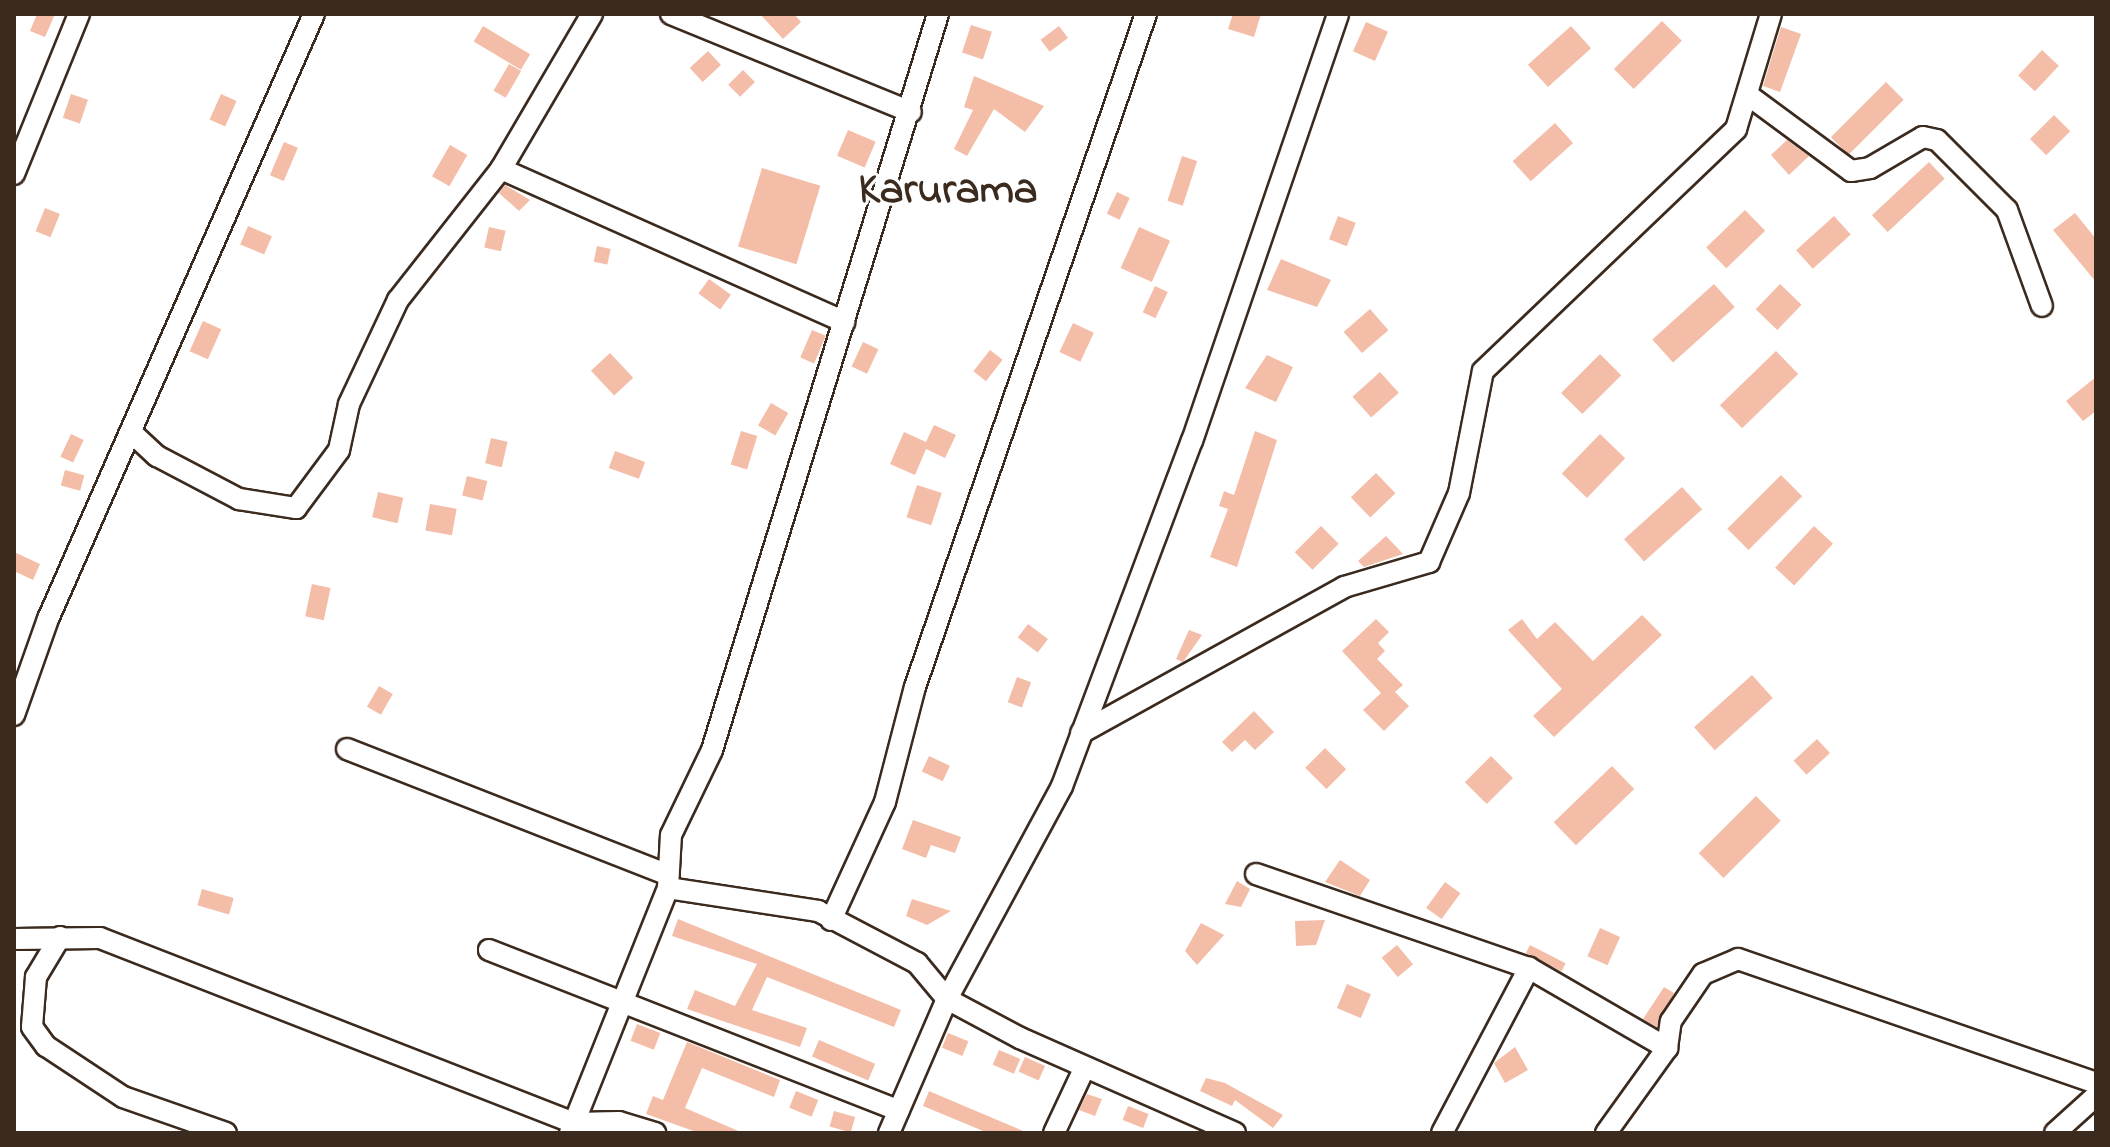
<!DOCTYPE html>
<style>
body{margin:0}
#map{position:relative;width:2110px;height:1147px;overflow:hidden;background:#fff;font-family:"Indie Flower",sans-serif}
div>[style]{position:absolute}
[style*='--x']{left:calc(var(--x)*1px);top:calc(var(--y)*1px);width:calc(var(--w)*1px);rotate:calc(var(--a)*1deg)}
.building>*{inset:0;background:#f4bda8;transform-origin:0 0}
.roads{filter:drop-shadow(2px 0 #3b2a1e) drop-shadow(-2px 0 #3b2a1e) drop-shadow(0 2px #3b2a1e) drop-shadow(0 -2px #3b2a1e)}
.minor>*{height:20px;margin:-10px;padding:0 10px;transform-origin:10px;border-radius:10px;background:#fff}
span{translate:-50% -50%;white-space:nowrap;text-align:center;line-height:1.15;-webkit-text-stroke:6px #fff;paint-order:stroke}
.district-label{font-size:44px;color:#3b2a1e;font-weight:700}
.frame{position:absolute;inset:0;border:16px solid #3b2a1e;pointer-events:none}
</style>
<div id="map">
<div class="building">
<i style="clip-path:polygon(37px 14px,55px 14px,45px 37px,30px 31px)"></i>
<i style="clip-path:polygon(760px 14px,794px 14px,801px 22px,783px 39px)"></i>
<i style="clip-path:polygon(1233px 14px,1261px 14px,1254px 37px,1228px 29px)"></i>
<i style="left:1662px;top:21px;width:28px;height:68px;rotate:45deg"></i>
<i style="left:1366px;top:22px;width:24px;height:32px;rotate:24deg"></i>
<i style="left:971px;top:25px;width:22px;height:29px;rotate:18deg"></i>
<i style="left:483px;top:26px;width:55px;height:18px;rotate:31deg"></i>
<i style="left:1059px;top:26px;width:15px;height:23px;rotate:53deg"></i>
<i style="left:1571px;top:26px;width:30px;height:58px;rotate:48deg"></i>
<i style="clip-path:polygon(1781px 27px,1801px 34px,1780px 92px,1763px 86px)"></i>
<i style="left:2042px;top:50px;width:23px;height:35px;rotate:43deg"></i>
<i style="left:708px;top:51px;width:19px;height:25px;rotate:47deg"></i>
<i style="left:509px;top:64px;width:14px;height:31px;rotate:30deg"></i>
<i style="left:743px;top:70px;width:17px;height:21px;rotate:45deg"></i>
<i style="clip-path:polygon(974px 76px,1044px 106px,1025px 132px,994px 109px,967px 156px,954px 149px,973px 110px,964px 107px)"></i>
<i style="left:1886px;top:82px;width:25px;height:78px;rotate:45deg"></i>
<i style="left:71px;top:94px;width:18px;height:25px;rotate:19deg"></i>
<i style="left:221px;top:94px;width:17px;height:28px;rotate:24deg"></i>
<i style="left:2054px;top:115px;width:23px;height:34px;rotate:45deg"></i>
<i style="left:1555px;top:123px;width:27px;height:57px;rotate:48deg"></i>
<i style="left:848px;top:130px;width:30px;height:28px;rotate:23deg"></i>
<i style="clip-path:polygon(1787px 140px,1809px 156px,1789px 175px,1771px 155px)"></i>
<i style="left:284px;top:142px;width:15px;height:36px;rotate:23deg"></i>
<i style="left:450px;top:145px;width:20px;height:36px;rotate:30deg"></i>
<i style="left:1182px;top:156px;width:16px;height:47px;rotate:18deg"></i>
<i style="left:1929px;top:162px;width:23px;height:78px;rotate:47deg"></i>
<i style="left:762px;top:168px;width:61px;height:82px;rotate:17deg"></i>
<i style="clip-path:polygon(505px 185px,530px 200px,519px 211px,499px 193px)"></i>
<i style="left:1117px;top:192px;width:14px;height:24px;rotate:25deg"></i>
<i style="left:45px;top:208px;width:16px;height:25px;rotate:22deg"></i>
<i style="left:1745px;top:210px;width:29px;height:54px;rotate:46deg"></i>
<i style="clip-path:polygon(2075px 213px,2096px 239px,2096px 282px,2053px 230px)"></i>
<i style="left:1338px;top:216px;width:19px;height:25px;rotate:21deg"></i>
<i style="left:1834px;top:216px;width:25px;height:51px;rotate:48deg"></i>
<i style="left:248px;top:226px;width:26px;height:20px;rotate:23deg"></i>
<i style="left:489px;top:227px;width:17px;height:21px;rotate:13deg"></i>
<i style="left:1139px;top:227px;width:34px;height:45px;rotate:24deg"></i>
<i style="left:597px;top:246px;width:14px;height:16px;rotate:12deg"></i>
<i style="clip-path:polygon(1281px 259px,1331px 280px,1317px 307px,1267px 290px)"></i>
<i style="left:709px;top:279px;width:27px;height:18px;rotate:36deg"></i>
<i style="left:1714px;top:284px;width:31px;height:83px;rotate:48deg"></i>
<i style="left:1780px;top:284px;width:30px;height:35px;rotate:44deg"></i>
<i style="left:1155px;top:286px;width:14px;height:29px;rotate:25deg"></i>
<i style="left:1370px;top:309px;width:28px;height:35px;rotate:49deg"></i>
<i style="left:203px;top:321px;width:20px;height:33px;rotate:24deg"></i>
<i style="left:1073px;top:323px;width:23px;height:32px;rotate:25deg"></i>
<i style="left:812px;top:330px;width:15px;height:30px;rotate:23deg"></i>
<i style="left:863px;top:342px;width:17px;height:27px;rotate:25deg"></i>
<i style="left:990px;top:350px;width:16px;height:27px;rotate:38deg"></i>
<i style="left:1776px;top:351px;width:32px;height:78px;rotate:46deg"></i>
<i style="left:610px;top:353px;width:34px;height:26px;rotate:47deg"></i>
<i style="left:1600px;top:354px;width:30px;height:55px;rotate:45deg"></i>
<i style="clip-path:polygon(1267px 355px,1293px 367px,1276px 402px,1245px 388px)"></i>
<i style="left:1380px;top:372px;width:28px;height:37px;rotate:48deg"></i>
<i style="clip-path:polygon(2096px 377px,2096px 411px,2083px 421px,2066px 401px)"></i>
<i style="left:771px;top:403px;width:20px;height:26px;rotate:30deg"></i>
<i style="clip-path:polygon(934px 425px,956px 435px,945px 458px,926px 449px,915px 475px,890px 464px,904px 432px,926px 442px)"></i>
<i style="left:741px;top:431px;width:17px;height:35px;rotate:17deg"></i>
<i style="clip-path:polygon(1255px 431px,1277px 440px,1237px 567px,1210px 557px,1228px 509px,1219px 506px,1224px 491px,1234px 495px)"></i>
<i style="left:71px;top:434px;width:14px;height:25px;rotate:25deg"></i>
<i style="left:1600px;top:434px;width:35px;height:55px;rotate:44deg"></i>
<i style="left:491px;top:438px;width:17px;height:26px;rotate:13deg"></i>
<i style="left:615px;top:451px;width:32px;height:18px;rotate:20deg"></i>
<i style="left:65px;top:470px;width:20px;height:16px;rotate:15deg"></i>
<i style="left:1376px;top:473px;width:28px;height:35px;rotate:46deg"></i>
<i style="left:1781px;top:475px;width:30px;height:76px;rotate:45deg"></i>
<i style="left:467px;top:476px;width:21px;height:20px;rotate:14deg"></i>
<i style="left:917px;top:485px;width:26px;height:34px;rotate:18deg"></i>
<i style="left:1682px;top:487px;width:30px;height:78px;rotate:48deg"></i>
<i style="left:378px;top:492px;width:26px;height:26px;rotate:13deg"></i>
<i style="left:430px;top:504px;width:27px;height:27px;rotate:10deg"></i>
<i style="left:1321px;top:526px;width:25px;height:37px;rotate:45deg"></i>
<i style="left:1814px;top:526px;width:26px;height:57px;rotate:43deg"></i>
<i style="clip-path:polygon(1386px 536px,1403px 554px,1364px 567px,1358px 561px)"></i>
<i style="clip-path:polygon(14px 552px,40px 564px,33px 580px,14px 571px)"></i>
<i style="left:312px;top:584px;width:19px;height:33px;rotate:12deg"></i>
<i style="clip-path:polygon(1642px 615px,1662px 635px,1554px 737px,1533px 716px,1562px 689px,1508px 630px,1522px 619px,1537px 639px,1555px 622px,1593px 661px)"></i>
<i style="clip-path:polygon(1376px 619px,1389px 632px,1378px 643px,1385px 651px,1377px 659px,1403px 685px,1395px 692px,1409px 706px,1384px 731px,1363px 710px,1381px 693px,1342px 651px)"></i>
<i style="left:1028px;top:624px;width:25px;height:17px;rotate:37deg"></i>
<i style="clip-path:polygon(1189px 630px,1202px 635px,1183px 662px,1176px 659px)"></i>
<i style="left:1752px;top:675px;width:31px;height:78px;rotate:48deg"></i>
<i style="left:1017px;top:677px;width:15px;height:27px;rotate:20deg"></i>
<i style="left:379px;top:686px;width:16px;height:24px;rotate:30deg"></i>
<i style="clip-path:polygon(1254px 711px,1274px 732px,1255px 750px,1245px 740px,1232px 752px,1222px 742px)"></i>
<i style="left:1817px;top:739px;width:19px;height:32px;rotate:47deg"></i>
<i style="left:1325px;top:748px;width:30px;height:28px;rotate:45deg"></i>
<i style="left:929px;top:756px;width:23px;height:17px;rotate:25deg"></i>
<i style="left:1491px;top:756px;width:31px;height:37px;rotate:45deg"></i>
<i style="left:1612px;top:766px;width:32px;height:81px;rotate:46deg"></i>
<i style="left:1756px;top:796px;width:35px;height:81px;rotate:45deg"></i>
<i style="clip-path:polygon(913px 820px,961px 837px,955px 853px,931px 845px,926px 858px,902px 849px)"></i>
<i style="clip-path:polygon(1340px 860px,1370px 880px,1360px 896px,1325px 882px)"></i>
<i style="clip-path:polygon(1237px 881px,1250px 889px,1241px 907px,1225px 904px)"></i>
<i style="left:1445px;top:882px;width:19px;height:32px;rotate:36deg"></i>
<i style="left:202px;top:889px;width:33px;height:17px;rotate:16deg"></i>
<i style="clip-path:polygon(912px 899px,951px 911px,927px 925px,906px 916px)"></i>
<i style="clip-path:polygon(678px 919px,901px 1010px,894px 1027px,767px 977px,752px 1010px,807px 1028px,800px 1047px,687px 1009px,695px 990px,735px 1006px,757px 964px,672px 936px)"></i>
<i style="clip-path:polygon(1325px 920px,1316px 945px,1296px 946px,1295px 921px)"></i>
<i style="clip-path:polygon(1201px 923px,1224px 935px,1197px 965px,1185px 951px)"></i>
<i style="left:1600px;top:928px;width:22px;height:31px;rotate:24deg"></i>
<i style="left:1397px;top:945px;width:25px;height:20px;rotate:50deg"></i>
<i style="left:1530px;top:945px;width:40px;height:9px;rotate:27deg"></i>
<i style="left:1347px;top:984px;width:26px;height:26px;rotate:23deg"></i>
<i style="clip-path:polygon(1664px 987px,1674px 993px,1657px 1027px,1643px 1019px)"></i>
<i style="left:637px;top:1024px;width:25px;height:18px;rotate:21deg"></i>
<i style="left:948px;top:1033px;width:22px;height:16px;rotate:22deg"></i>
<i style="left:819px;top:1040px;width:61px;height:18px;rotate:23deg"></i>
<i style="clip-path:polygon(687px 1042px,780px 1080px,774px 1097px,702px 1068px,685px 1108px,743px 1133px,699px 1133px,646px 1114px,653px 1096px,663px 1100px)"></i>
<i style="clip-path:polygon(1515px 1047px,1528px 1070px,1505px 1083px,1494px 1063px)"></i>
<i style="left:999px;top:1050px;width:23px;height:16px;rotate:23deg"></i>
<i style="left:1025px;top:1057px;width:22px;height:16px;rotate:24deg"></i>
<i style="clip-path:polygon(1206px 1078px,1225px 1083px,1283px 1115px,1273px 1128px,1235px 1100px,1232px 1106px,1200px 1091px)"></i>
<i style="left:796px;top:1091px;width:24px;height:18px;rotate:22deg"></i>
<i style="clip-path:polygon(929px 1091px,950px 1100px,1028px 1133px,988px 1133px,923px 1106px)"></i>
<i style="clip-path:polygon(1087px 1094px,1102px 1099px,1095px 1116px,1079px 1110px)"></i>
<i style="left:1128px;top:1106px;width:22px;height:15px;rotate:21deg"></i>
<i style="left:834px;top:1111px;width:22px;height:16px;rotate:16deg"></i>
</div>
<div class="roads">
<div class="minor">
<i style="--x:592;--y:14;--w:180;--a:120.4"></i>
<i style="--x:501;--y:169;--w:376;--a:24"></i>
<i style="--x:671;--y:14;--w:259;--a:22.2"></i>
<i style="--x:1748;--y:95;--w:128;--a:36.4"></i>
<i style="--x:1851;--y:171;--w:19;--a:-9"></i>
<i style="--x:1870;--y:168;--w:61;--a:-30.3"></i>
<i style="--x:1923;--y:137;--w:14;--a:12"></i>
<i style="--x:1937;--y:140;--w:99;--a:45"></i>
<i style="--x:2007;--y:210;--w:102;--a:70"></i>
<i style="--x:14;--y:174;--w:173;--a:-67.9"></i>
<i style="--x:132;--y:433;--w:34;--a:43"></i>
<i style="--x:157;--y:456;--w:93;--a:27.7"></i>
<i style="--x:239;--y:499;--w:58;--a:9"></i>
<i style="--x:296;--y:508;--w:72;--a:-53.4"></i>
<i style="--x:339;--y:450;--w:47;--a:-77.7"></i>
<i style="--x:349;--y:404;--w:115;--a:-64.8"></i>
<i style="--x:398;--y:300;--w:167;--a:-51.8"></i>
<i style="--x:14;--y:715;--w:102;--a:-70.5"></i>
<i style="--x:48;--y:619;--w:661;--a:-66.27"></i>
<i style="--x:1081;--y:733;--w:301;--a:-29"></i>
<i style="--x:1344;--y:587;--w:89;--a:-16.4"></i>
<i style="--x:1429;--y:562;--w:75;--a:-66.5"></i>
<i style="--x:1459;--y:493;--w:124;--a:-78.9"></i>
<i style="--x:1483;--y:371;--w:350;--a:-43.7"></i>
<i style="--x:1736;--y:129;--w:120;--a:-73.1"></i>
<i style="--x:347;--y:749;--w:345;--a:21.4"></i>
<i style="--x:1256;--y:874;--w:289;--a:19"></i>
<i style="--x:1529;--y:968;--w:160;--a:30.1"></i>
<i style="--x:668;--y:888;--w:152;--a:8.7"></i>
<i style="--x:818;--y:911;--w:112;--a:27.7"></i>
<i style="--x:917;--y:963;--w:47;--a:50.2"></i>
<i style="--x:947;--y:999;--w:83;--a:28.1"></i>
<i style="--x:1020;--y:1038;--w:235;--a:23.8"></i>
<i style="--x:831;--y:920;--w:130;--a:-65.4"></i>
<i style="--x:885;--y:802;--w:119;--a:-75.4"></i>
<i style="--x:915;--y:687;--w:712;--a:-71.06"></i>
<i style="--x:60;--y:937;--w:47;--a:121"></i>
<i style="--x:36;--y:977;--w:50;--a:94.6"></i>
<i style="--x:32;--y:1027;--w:24;--a:54"></i>
<i style="--x:46;--y:1046;--w:92;--a:33.5"></i>
<i style="--x:123;--y:1097;--w:109;--a:19.3"></i>
<i style="--x:14;--y:939;--w:86;--a:-0.7"></i>
<i style="--x:100;--y:938;--w:509;--a:21.32"></i>
<i style="--x:574;--y:1123;--w:45;--a:-1.3"></i>
<i style="--x:619;--y:1122;--w:38;--a:17"></i>
<i style="--x:489;--y:950;--w:440;--a:21.4"></i>
<i style="--x:570;--y:1133;--w:264;--a:-68.2"></i>
<i style="--x:668;--y:888;--w:53;--a:-86.8"></i>
<i style="--x:671;--y:835;--w:94;--a:-64.2"></i>
<i style="--x:712;--y:750;--w:770;--a:-72.93"></i>
<i style="--x:889;--y:1133;--w:146;--a:-66.6"></i>
<i style="--x:947;--y:999;--w:242;--a:-61.6"></i>
<i style="--x:1062;--y:786;--w:369;--a:-69.4"></i>
<i style="--x:1192;--y:441;--w:451;--a:-71.1"></i>
<i style="--x:1054;--y:1133;--w:68;--a:-64.9"></i>
<i style="--x:1442;--y:1133;--w:187;--a:-62.2"></i>
<i style="--x:1606;--y:1133;--w:105;--a:-54.3"></i>
<i style="--x:1667;--y:1048;--w:27;--a:-82"></i>
<i style="--x:1671;--y:1021;--w:57;--a:-55.8"></i>
<i style="--x:1703;--y:974;--w:38;--a:-23"></i>
<i style="--x:1738;--y:959;--w:379;--a:19.1"></i>
<i style="--x:2055;--y:1133;--w:55;--a:-42.1"></i>
</div>
</div>
<div class="district-label">
<span style="left:948px;top:191px">Karurama</span>
</div>
<div class="frame"></div>
</div>
